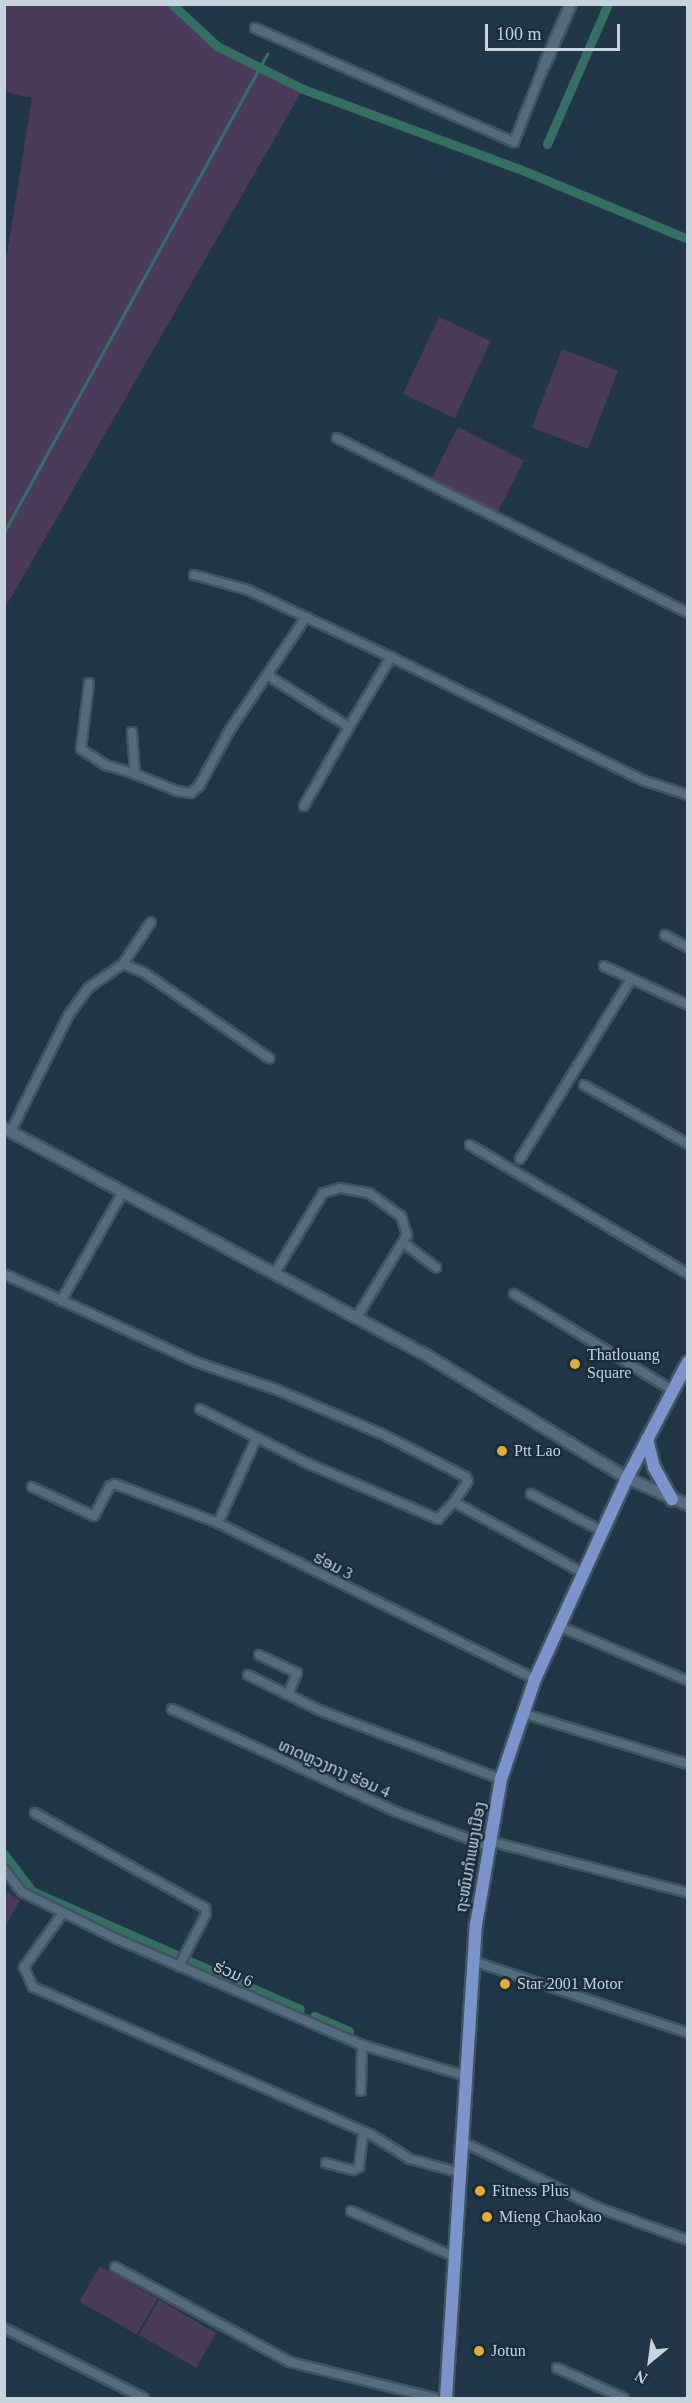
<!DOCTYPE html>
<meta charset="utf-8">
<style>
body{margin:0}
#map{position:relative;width:692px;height:2403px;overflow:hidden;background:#213747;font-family:"Times New Roman","Noto Sans Lao",serif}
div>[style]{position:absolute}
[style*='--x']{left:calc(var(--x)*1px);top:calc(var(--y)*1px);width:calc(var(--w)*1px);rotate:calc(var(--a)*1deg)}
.green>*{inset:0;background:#4a3b5d;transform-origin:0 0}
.stream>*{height:3px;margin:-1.5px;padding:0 1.5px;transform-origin:1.5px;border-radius:1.5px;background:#356f62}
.canal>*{height:9px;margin:-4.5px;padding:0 4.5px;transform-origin:4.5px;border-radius:4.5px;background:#356f62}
.roads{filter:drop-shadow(2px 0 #415461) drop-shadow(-2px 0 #415461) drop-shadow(0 2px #415461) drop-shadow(0 -2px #415461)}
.street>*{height:8px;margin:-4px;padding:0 4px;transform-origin:4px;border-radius:4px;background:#556c7e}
.secondary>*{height:10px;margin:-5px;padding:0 5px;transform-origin:5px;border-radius:5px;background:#556c7e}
.primary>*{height:12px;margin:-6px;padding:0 6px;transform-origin:6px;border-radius:6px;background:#7d93cb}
.dots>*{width:16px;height:16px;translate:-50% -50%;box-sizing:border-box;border:3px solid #172d3c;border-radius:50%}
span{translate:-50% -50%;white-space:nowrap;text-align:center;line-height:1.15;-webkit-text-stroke:4.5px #172d3c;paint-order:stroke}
.poi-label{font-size:16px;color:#c7d3dd}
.left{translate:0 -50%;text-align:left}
.street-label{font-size:16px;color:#c7d3dd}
.frame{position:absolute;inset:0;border:6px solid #c7d3dd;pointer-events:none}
.north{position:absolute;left:620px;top:2331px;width:60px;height:60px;-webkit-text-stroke:4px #172d3c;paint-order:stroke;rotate:209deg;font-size:16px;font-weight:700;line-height:24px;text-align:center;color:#c7d3dd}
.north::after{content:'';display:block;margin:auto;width:21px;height:27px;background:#c7d3dd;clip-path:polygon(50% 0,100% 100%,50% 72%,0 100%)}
.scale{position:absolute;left:485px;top:24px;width:135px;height:27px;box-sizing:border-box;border:3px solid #c7d3dd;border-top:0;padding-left:8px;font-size:18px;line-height:21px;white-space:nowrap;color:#c7d3dd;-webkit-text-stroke:4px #172d3c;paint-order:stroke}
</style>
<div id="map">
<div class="green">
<i style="clip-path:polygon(5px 4px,172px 5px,217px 46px,303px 89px,5px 608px,5px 267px,32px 98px,5px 92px)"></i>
<i style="left:439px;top:317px;width:57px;height:85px;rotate:25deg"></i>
<i style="left:562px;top:349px;width:60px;height:84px;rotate:21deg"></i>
<i style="left:458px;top:427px;width:74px;height:59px;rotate:27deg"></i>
<i style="clip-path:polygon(5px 1891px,20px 1900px,5px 1927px)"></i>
<i style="left:100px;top:2266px;width:66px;height:41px;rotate:30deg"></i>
<i style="left:159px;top:2300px;width:66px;height:40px;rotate:30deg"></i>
</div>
<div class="stream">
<i style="--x:4;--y:532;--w:546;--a:-61.18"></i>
</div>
<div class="canal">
<i style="--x:172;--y:4;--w:62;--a:43"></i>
<i style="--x:217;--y:46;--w:96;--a:26.6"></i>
<i style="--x:303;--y:89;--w:239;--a:20.3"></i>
<i style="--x:527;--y:172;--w:174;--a:22.6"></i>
<i style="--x:547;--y:144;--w:153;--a:-66.5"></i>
<i style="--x:4;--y:1854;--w:46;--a:52.9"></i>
<i style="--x:32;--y:1891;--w:158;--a:23.8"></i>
<i style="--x:187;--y:1960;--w:123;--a:23.4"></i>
<i style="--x:314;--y:2016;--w:38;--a:23"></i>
</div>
<div class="roads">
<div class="street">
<i style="--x:255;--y:28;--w:283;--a:23.8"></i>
<i style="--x:514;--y:142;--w:82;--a:-68.5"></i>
<i style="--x:337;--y:438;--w:392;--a:26.5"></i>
<i style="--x:194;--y:575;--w:56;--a:15.5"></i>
<i style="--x:248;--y:590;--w:158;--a:25.1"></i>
<i style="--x:267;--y:675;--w:70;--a:-56.1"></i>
<i style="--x:89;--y:683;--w:66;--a:96.9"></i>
<i style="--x:81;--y:749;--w:30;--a:33"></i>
<i style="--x:106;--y:765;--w:30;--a:17"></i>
<i style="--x:132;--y:732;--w:42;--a:85.9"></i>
<i style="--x:135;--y:774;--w:45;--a:22"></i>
<i style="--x:177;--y:791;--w:14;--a:8"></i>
<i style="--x:191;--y:793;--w:11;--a:-41"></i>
<i style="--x:199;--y:786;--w:66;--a:-61.1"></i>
<i style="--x:231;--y:728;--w:64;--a:-55.8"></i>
<i style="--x:267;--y:675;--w:97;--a:32.4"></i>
<i style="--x:349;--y:727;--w:82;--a:-59"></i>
<i style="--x:391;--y:657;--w:280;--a:26.1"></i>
<i style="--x:642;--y:780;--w:48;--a:18.1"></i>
<i style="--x:304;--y:806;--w:91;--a:-60.3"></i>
<i style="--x:665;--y:935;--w:26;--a:29"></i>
<i style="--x:123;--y:964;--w:50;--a:-56.3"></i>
<i style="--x:604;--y:966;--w:93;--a:24.9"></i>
<i style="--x:584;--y:1085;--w:120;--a:29.6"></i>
<i style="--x:11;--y:1131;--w:128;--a:-63.6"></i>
<i style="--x:68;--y:1016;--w:34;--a:-54"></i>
<i style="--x:88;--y:988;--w:42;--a:-34.4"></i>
<i style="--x:123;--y:964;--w:22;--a:22"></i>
<i style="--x:143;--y:972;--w:153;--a:34.3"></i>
<i style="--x:470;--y:1145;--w:253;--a:30.6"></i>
<i style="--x:520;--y:1159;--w:211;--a:-58.3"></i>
<i style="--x:405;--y:1244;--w:39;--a:37"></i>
<i style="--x:275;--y:1273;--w:93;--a:-59"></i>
<i style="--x:323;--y:1193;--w:18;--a:-16"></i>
<i style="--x:340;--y:1188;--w:29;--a:10"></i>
<i style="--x:369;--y:1193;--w:39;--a:36"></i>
<i style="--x:401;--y:1216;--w:20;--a:72"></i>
<i style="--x:407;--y:1235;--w:96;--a:121.4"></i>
<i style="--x:4;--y:1274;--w:211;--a:24.6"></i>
<i style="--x:196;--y:1362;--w:83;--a:18.9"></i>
<i style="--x:275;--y:1389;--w:116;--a:22.8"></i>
<i style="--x:382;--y:1434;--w:94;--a:27.1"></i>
<i style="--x:466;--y:1477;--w:4;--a:63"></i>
<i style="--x:468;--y:1481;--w:25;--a:124"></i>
<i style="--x:454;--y:1502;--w:149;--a:28.8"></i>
<i style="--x:514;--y:1294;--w:185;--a:31.3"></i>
<i style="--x:61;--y:1301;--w:125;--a:-60.4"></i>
<i style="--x:200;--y:1409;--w:122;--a:26.8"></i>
<i style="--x:309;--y:1464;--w:140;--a:23.1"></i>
<i style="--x:438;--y:1519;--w:23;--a:-47"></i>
<i style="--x:32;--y:1487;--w:68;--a:25.1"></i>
<i style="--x:94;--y:1516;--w:34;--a:-62"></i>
<i style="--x:110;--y:1486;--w:5;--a:-22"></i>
<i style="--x:115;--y:1484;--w:110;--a:20.7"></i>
<i style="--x:218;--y:1523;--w:353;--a:26.2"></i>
<i style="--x:531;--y:1494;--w:82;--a:27.5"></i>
<i style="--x:218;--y:1523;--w:94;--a:-65.6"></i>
<i style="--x:561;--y:1627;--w:138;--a:23"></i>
<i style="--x:259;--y:1655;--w:42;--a:25.3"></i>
<i style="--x:297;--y:1673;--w:23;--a:113"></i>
<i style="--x:248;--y:1675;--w:79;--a:26.2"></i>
<i style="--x:319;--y:1710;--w:195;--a:20.8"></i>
<i style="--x:172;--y:1709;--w:247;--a:24.6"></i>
<i style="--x:397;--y:1812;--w:97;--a:20.5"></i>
<i style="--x:522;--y:1713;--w:174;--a:17.1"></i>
<i style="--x:35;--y:1813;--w:195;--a:29.2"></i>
<i style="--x:205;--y:1908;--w:6;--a:81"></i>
<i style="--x:206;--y:1914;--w:59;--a:117.4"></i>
<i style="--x:489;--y:1841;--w:206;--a:14.6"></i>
<i style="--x:4;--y:1869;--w:29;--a:52"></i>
<i style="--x:22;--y:1892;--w:106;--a:26.3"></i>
<i style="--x:117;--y:1939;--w:267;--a:23.4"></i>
<i style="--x:362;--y:2045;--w:109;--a:16.6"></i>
<i style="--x:63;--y:1913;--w:67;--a:125.8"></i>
<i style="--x:24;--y:1967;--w:22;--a:66"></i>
<i style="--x:33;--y:1987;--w:368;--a:23.6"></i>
<i style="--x:370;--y:2134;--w:47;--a:32"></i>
<i style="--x:410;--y:2159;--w:50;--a:15.2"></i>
<i style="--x:473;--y:1961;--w:227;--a:18.5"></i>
<i style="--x:361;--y:2091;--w:46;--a:-88.8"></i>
<i style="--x:461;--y:2141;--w:153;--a:25.9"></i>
<i style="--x:599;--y:2208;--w:95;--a:19.8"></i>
<i style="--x:326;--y:2163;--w:28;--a:15"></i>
<i style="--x:353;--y:2170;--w:7;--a:-27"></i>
<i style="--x:359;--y:2167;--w:35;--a:-83"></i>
<i style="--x:351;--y:2211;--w:111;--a:23.8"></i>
<i style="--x:115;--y:2267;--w:199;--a:28.5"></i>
<i style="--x:290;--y:2362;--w:150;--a:13.9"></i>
<i style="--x:4;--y:2328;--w:157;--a:26.6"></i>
<i style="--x:557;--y:2368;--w:73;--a:24.1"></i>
</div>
<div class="secondary">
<i style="--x:544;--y:66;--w:68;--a:-66.5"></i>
<i style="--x:4;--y:1128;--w:479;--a:28.3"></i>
<i style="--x:426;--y:1355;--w:236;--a:31.5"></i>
<i style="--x:627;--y:1478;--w:67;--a:23.9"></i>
</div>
<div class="primary">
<i style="--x:647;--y:1439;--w:29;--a:76"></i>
<i style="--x:654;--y:1467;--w:37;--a:61"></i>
<i style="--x:446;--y:2398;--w:474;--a:-86.4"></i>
<i style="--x:476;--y:1925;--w:148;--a:-80.3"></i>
<i style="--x:501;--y:1779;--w:106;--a:-71.2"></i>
<i style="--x:535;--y:1679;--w:221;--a:-65.4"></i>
<i style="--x:627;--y:1478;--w:131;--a:-62.3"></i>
</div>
</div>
<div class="dots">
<i style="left:575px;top:1364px;background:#e5ad35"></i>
<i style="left:502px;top:1451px;background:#e5ad35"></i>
<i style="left:505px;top:1984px;background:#e5ad35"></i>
<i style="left:480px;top:2191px;background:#e5ad35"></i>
<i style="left:487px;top:2217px;background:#e5ad35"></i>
<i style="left:479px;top:2351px;background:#e5ad35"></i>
</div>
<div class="poi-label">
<span class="left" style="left:587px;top:1364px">Thatlouang<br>Square</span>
<span class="left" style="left:514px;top:1451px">Ptt Lao</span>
<span class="left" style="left:517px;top:1984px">Star 2001 Motor</span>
<span class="left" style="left:492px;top:2191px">Fitness Plus</span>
<span class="left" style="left:499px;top:2217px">Mieng Chaokao</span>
<span class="left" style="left:491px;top:2351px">Jotun</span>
</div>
<div class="street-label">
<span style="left:333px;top:1566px;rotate:27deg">ຮ່ອມ 3</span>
<span style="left:334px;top:1769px;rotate:24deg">ທາດຫຼວງກາງ ຮ່ອມ 4</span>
<span style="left:471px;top:1857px;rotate:-80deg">ຖະໜົນກຳແພງເມືອງ</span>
<span style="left:233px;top:1974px;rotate:24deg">ຮ່ວມ 6</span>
</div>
<div class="frame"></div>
<div class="north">N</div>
<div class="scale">100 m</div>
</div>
